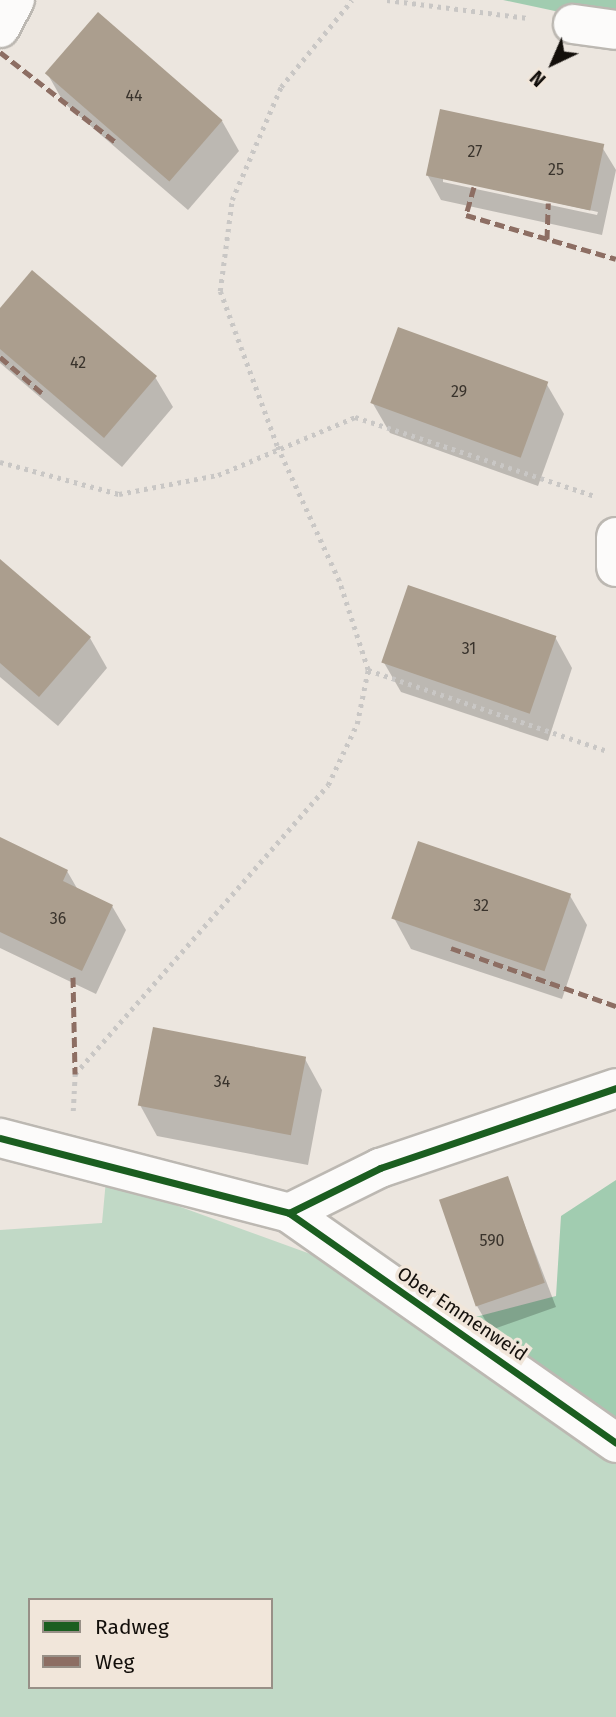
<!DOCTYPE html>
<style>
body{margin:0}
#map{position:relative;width:616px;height:1717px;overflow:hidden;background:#ece6df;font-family:"Fira Sans",sans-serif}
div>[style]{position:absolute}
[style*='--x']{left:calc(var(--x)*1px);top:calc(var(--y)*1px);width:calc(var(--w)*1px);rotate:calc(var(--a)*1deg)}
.green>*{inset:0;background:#c1d9c6}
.forest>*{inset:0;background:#a1ccb0}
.shadow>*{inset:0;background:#0003}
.building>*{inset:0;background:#ab9e8e;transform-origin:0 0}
.path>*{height:4.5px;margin-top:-2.25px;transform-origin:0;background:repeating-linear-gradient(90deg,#c9c7c5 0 3.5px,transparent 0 8.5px)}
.roads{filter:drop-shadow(2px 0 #bcb8b2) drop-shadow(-2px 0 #bcb8b2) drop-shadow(0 2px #bcb8b2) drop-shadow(0 -2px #bcb8b2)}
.minor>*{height:38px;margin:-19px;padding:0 19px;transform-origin:19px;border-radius:19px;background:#fcfbfa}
.quiet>*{height:5px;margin-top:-2.5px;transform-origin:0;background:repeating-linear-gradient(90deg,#8d6e63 0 10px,transparent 0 15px)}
.cycleway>*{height:7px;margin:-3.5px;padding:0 3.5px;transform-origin:3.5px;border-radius:3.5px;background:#1b5e20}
span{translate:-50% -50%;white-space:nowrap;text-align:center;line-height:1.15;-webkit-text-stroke:7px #f1e6da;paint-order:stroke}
.number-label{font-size:16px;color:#39332c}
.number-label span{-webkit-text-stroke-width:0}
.street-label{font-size:19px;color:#130f0b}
.legend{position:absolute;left:28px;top:1598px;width:245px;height:91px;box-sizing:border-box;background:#f1e6da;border:2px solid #989087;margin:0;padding:9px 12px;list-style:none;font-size:21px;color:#130f0b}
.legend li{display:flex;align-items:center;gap:14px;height:35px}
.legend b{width:35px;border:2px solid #989087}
.north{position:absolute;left:518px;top:28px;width:70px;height:70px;-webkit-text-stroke:5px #f1e6da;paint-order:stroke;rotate:224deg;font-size:19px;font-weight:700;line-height:28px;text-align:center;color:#130f0b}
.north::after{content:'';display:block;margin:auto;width:24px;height:32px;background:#130f0b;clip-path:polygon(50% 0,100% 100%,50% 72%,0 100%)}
</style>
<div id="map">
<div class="green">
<i style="clip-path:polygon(evenodd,106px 1180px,316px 1256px,616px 1458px,616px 1717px,0 1717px,0 1230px,102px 1223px,106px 1180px,30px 1600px,271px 1600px,271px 1687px,30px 1687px,30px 1600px)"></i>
</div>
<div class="forest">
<i style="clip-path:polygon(503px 0,616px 0,616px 24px)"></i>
<i style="clip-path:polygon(616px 1180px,616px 1425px,460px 1321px,556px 1296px,561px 1216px)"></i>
</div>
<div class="shadow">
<i style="clip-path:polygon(47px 73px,222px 121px,239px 151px,188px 210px,64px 103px)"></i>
<i style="clip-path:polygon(evenodd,602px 147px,616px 170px,602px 235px,441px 200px,428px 176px,602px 147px,443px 178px,598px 212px,597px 215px,443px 182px,443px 178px)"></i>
<i style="clip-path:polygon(0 310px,155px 377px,173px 407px,122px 467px,0 363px)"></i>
<i style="clip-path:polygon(546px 383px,564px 414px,538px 486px,390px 433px,372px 402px)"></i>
<i style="clip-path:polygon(0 561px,90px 638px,107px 668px,58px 726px,0 677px)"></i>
<i style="clip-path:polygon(555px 637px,572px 668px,548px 741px,401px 692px,383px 661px)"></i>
<i style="clip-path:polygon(0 853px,67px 871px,78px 890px,112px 906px,126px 930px,96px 994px,0 948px)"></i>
<i style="clip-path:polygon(569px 894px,587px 925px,562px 999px,411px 949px,394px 918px)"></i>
<i style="clip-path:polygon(305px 1059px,322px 1090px,308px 1165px,157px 1136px,140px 1105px)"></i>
<i style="clip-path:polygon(507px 1179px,556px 1307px,491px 1330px,477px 1306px)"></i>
</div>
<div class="building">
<i style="left:98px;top:12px;width:165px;height:81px;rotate:41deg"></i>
<i style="left:440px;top:109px;width:168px;height:68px;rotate:12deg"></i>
<i style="clip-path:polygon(32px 270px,157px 376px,104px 438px,0 349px,0 308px)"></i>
<i style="left:398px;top:327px;width:160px;height:81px;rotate:20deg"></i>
<i style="clip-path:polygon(0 559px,91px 637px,39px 697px,0 663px)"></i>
<i style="left:408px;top:585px;width:157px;height:82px;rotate:19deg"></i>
<i style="clip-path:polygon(0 837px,68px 870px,63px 881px,113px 905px,82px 971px,0 932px)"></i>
<i style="left:418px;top:841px;width:162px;height:82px;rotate:19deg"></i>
<i style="left:153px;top:1027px;width:156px;height:80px;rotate:11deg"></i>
<i style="left:508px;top:1176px;width:113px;height:73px;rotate:71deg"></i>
</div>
<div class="path">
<i style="--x:387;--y:0;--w:142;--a:7.3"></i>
<i style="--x:0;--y:462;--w:123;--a:15.1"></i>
<i style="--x:119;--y:494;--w:101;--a:-10.9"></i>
<i style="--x:218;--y:475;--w:149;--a:-22.9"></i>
<i style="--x:355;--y:417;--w:253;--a:18.2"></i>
<i style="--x:368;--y:670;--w:250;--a:18.7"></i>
<i style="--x:73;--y:1111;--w:37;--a:-87"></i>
<i style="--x:75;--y:1074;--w:384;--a:-48.8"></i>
<i style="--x:328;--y:785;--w:68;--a:-64.6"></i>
<i style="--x:357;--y:724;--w:55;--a:-78.5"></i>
<i style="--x:368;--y:670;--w:94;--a:-108"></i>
<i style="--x:339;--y:581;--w:149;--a:-114.7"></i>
<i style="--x:277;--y:446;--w:165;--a:-110.2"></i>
<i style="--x:220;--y:291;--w:92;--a:-82.5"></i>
<i style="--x:232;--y:200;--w:123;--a:-66.6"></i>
<i style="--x:281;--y:87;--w:112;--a:-50.8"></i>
</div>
<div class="roads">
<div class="minor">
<i style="--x:573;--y:24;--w:43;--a:7.9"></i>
<i style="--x:0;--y:28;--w:32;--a:-62"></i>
<i style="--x:616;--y:537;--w:30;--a:90"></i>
<i style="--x:0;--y:1138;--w:299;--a:14.5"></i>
<i style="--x:289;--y:1213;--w:400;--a:35.1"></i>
<i style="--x:289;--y:1213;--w:102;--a:-26.3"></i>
<i style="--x:380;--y:1168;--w:249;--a:-18.7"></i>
</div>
</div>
<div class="quiet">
<i style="--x:0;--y:52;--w:148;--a:37.9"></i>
<i style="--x:474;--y:187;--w:29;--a:106"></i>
<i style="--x:466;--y:215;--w:156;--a:16.3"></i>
<i style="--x:547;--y:239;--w:36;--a:-88"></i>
<i style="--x:0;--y:357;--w:55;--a:40.6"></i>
<i style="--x:451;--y:948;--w:175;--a:19.4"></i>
<i style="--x:73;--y:977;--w:97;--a:88.8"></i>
</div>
<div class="cycleway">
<i style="--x:0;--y:1138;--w:299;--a:14.5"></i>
<i style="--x:289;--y:1213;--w:400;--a:35.1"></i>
<i style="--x:289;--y:1213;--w:102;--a:-26.3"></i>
<i style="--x:380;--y:1168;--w:249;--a:-18.7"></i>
</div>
<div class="number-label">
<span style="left:134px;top:96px">44</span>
<span style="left:475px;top:152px">27</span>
<span style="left:556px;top:170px">25</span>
<span style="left:78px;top:363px">42</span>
<span style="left:459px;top:392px">29</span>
<span style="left:469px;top:649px">31</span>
<span style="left:481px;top:906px">32</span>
<span style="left:58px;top:919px">36</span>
<span style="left:222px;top:1082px">34</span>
<span style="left:492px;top:1241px">590</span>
</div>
<div class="street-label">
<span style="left:462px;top:1314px;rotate:34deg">Ober Emmenweid</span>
</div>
<ul class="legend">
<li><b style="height:9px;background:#1b5e20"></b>Radweg</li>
<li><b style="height:9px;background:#8d6e63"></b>Weg</li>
</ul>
<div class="north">N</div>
</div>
